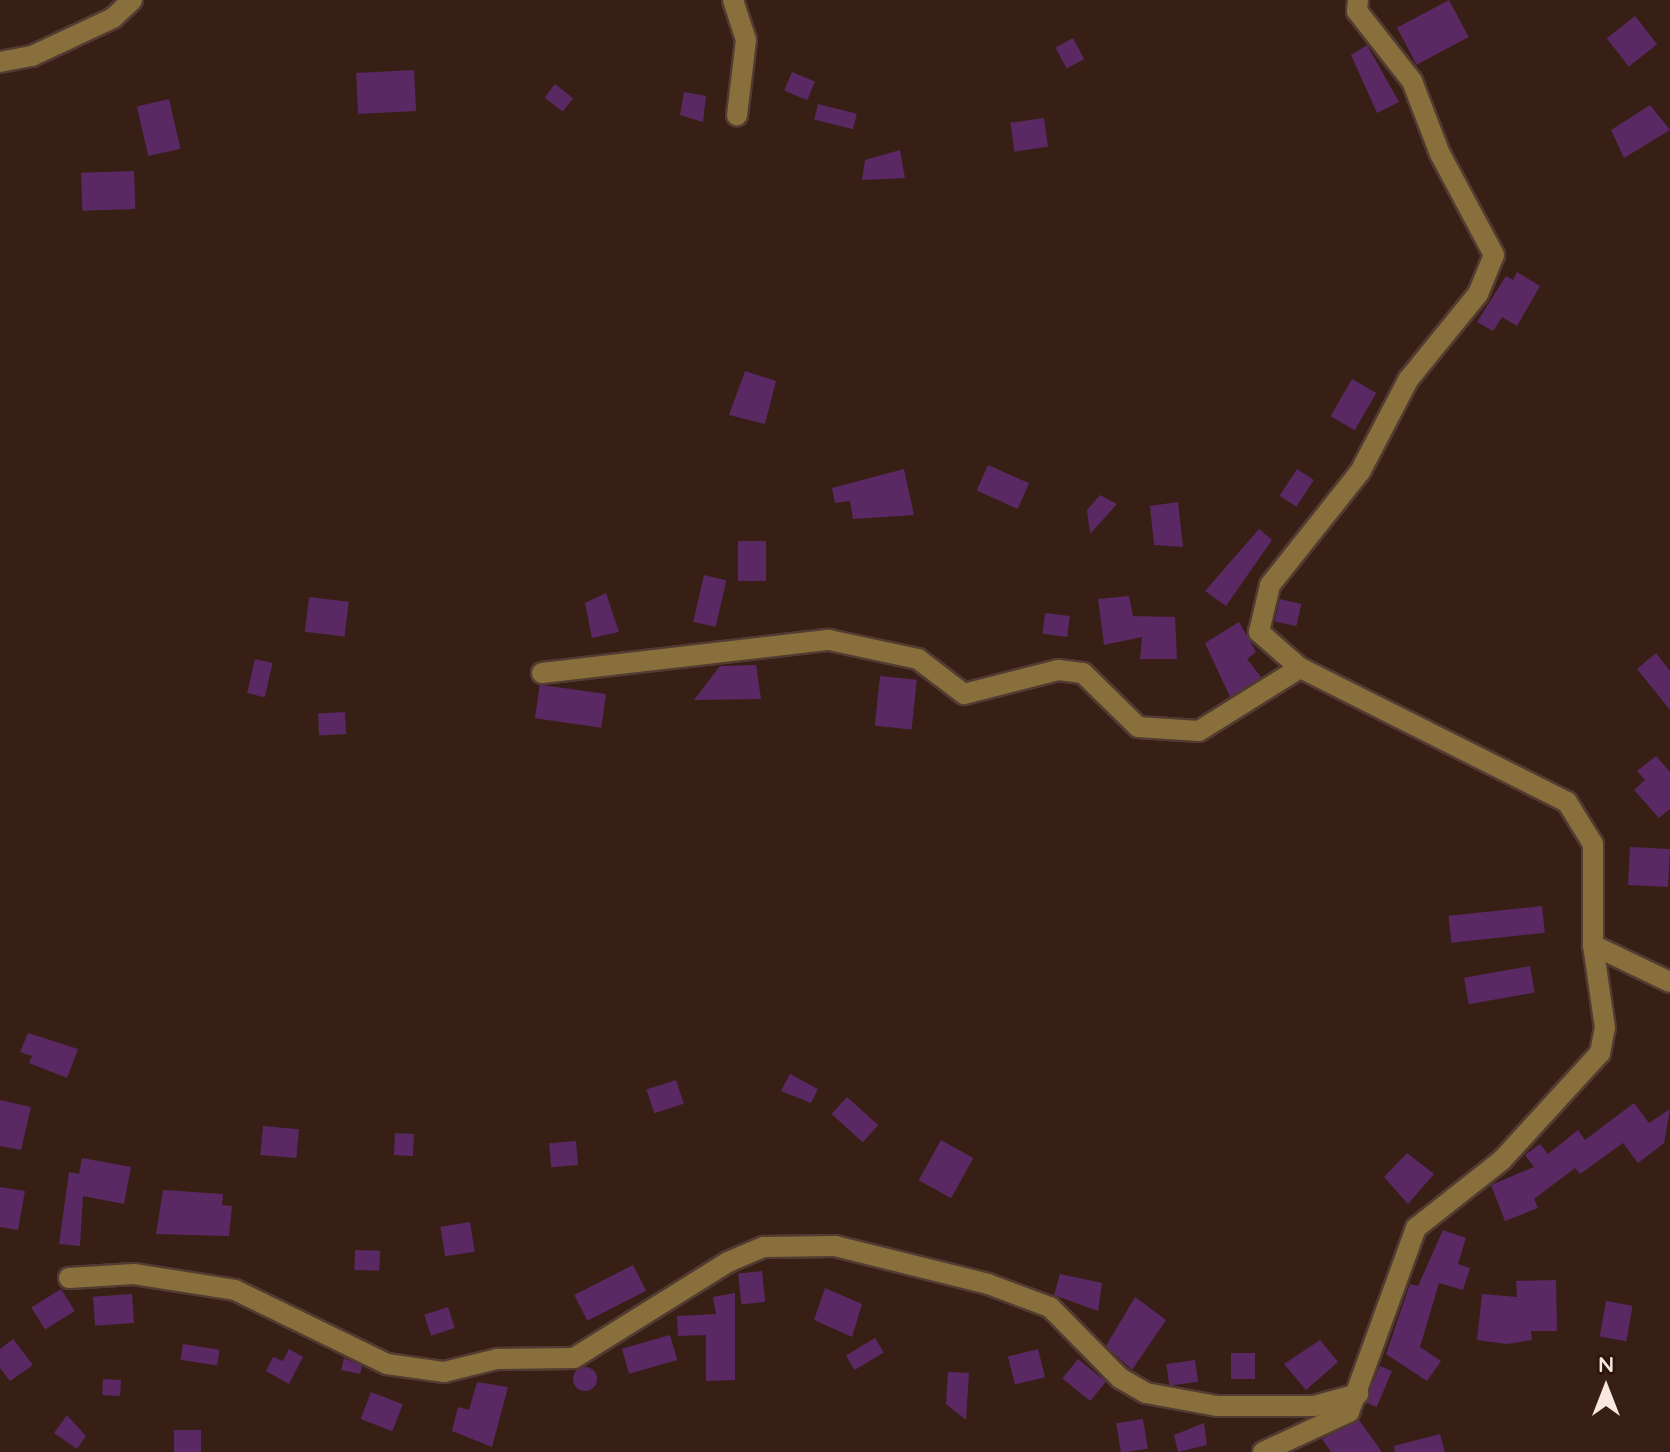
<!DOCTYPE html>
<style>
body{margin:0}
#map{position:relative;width:1670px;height:1452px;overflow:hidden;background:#371f15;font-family:Quicksand,sans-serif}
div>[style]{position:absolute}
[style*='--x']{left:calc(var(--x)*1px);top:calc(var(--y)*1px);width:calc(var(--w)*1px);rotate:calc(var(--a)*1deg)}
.building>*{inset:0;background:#5a2964;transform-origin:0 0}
.round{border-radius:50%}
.roads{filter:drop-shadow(2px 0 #523b32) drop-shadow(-2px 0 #523b32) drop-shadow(0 2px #523b32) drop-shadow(0 -2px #523b32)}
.minor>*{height:20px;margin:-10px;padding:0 10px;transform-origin:10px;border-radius:10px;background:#896f3b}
span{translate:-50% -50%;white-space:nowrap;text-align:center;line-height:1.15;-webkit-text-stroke:6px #2d160c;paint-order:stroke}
.north{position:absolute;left:1566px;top:1348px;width:80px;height:80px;-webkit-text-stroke:6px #2d160c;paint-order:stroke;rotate:0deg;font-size:22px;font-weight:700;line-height:32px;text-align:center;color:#f9e8e1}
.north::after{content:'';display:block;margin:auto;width:28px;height:36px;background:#f9e8e1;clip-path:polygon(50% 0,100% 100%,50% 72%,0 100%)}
</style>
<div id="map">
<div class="building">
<i style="left:1449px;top:0;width:42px;height:59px;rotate:62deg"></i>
<i style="left:1635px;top:16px;width:36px;height:36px;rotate:52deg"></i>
<i style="left:1073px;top:38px;width:24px;height:20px;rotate:62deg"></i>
<i style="clip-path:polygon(1367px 45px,1399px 102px,1377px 113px,1351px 55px)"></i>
<i style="left:414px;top:70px;width:41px;height:58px;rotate:87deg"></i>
<i style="left:792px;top:72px;width:25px;height:20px;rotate:23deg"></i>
<i style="left:555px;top:84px;width:23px;height:17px;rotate:38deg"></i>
<i style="clip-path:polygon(684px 92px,706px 96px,703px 122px,680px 115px)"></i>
<i style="left:169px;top:99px;width:51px;height:33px;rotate:77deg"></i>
<i style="left:818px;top:104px;width:40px;height:16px;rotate:14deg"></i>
<i style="clip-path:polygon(1650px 105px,1670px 130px,1624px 158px,1611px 130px)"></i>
<i style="left:1044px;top:118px;width:29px;height:34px;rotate:82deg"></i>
<i style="clip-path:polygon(900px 150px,905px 178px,862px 180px,865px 160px)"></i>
<i style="left:134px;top:171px;width:38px;height:53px;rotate:88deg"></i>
<i style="clip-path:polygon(1517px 272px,1540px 286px,1517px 326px,1502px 317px,1493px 331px,1477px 322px,1506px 276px,1513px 280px)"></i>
<i style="clip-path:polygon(745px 371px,776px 381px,765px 424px,729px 415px)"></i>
<i style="left:1352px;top:379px;width:28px;height:43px;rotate:30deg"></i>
<i style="left:988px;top:465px;width:45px;height:28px;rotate:24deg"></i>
<i style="clip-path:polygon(904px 469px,914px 515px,853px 519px,850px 501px,835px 503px,832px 488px)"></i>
<i style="left:1297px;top:469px;width:20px;height:32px;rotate:33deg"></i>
<i style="clip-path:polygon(1100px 495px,1117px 504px,1090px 534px,1087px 510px)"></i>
<i style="clip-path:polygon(1178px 502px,1183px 547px,1154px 545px,1150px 506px)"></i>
<i style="clip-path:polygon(1259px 529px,1272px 540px,1226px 606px,1205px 591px)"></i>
<i style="left:738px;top:541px;width:28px;height:40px"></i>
<i style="left:704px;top:575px;width:23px;height:48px;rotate:13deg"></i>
<i style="clip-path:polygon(606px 593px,619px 632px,592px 638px,585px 603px)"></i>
<i style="clip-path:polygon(1129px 596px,1133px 616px,1175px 617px,1177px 659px,1140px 659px,1142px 637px,1104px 645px,1098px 599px)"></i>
<i style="left:309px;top:597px;width:40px;height:35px;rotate:7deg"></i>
<i style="left:1280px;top:599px;width:22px;height:23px;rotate:13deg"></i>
<i style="left:1045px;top:613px;width:25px;height:21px;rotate:7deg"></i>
<i style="clip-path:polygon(1239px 622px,1256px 652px,1247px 659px,1261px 677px,1230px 697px,1205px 643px)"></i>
<i style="clip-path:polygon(1656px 653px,1670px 671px,1670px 710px,1637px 669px)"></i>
<i style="left:255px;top:659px;width:18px;height:35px;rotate:13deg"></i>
<i style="clip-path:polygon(756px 665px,761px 699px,694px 700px,720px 666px)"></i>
<i style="left:880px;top:676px;width:37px;height:50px;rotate:6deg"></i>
<i style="left:606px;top:694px;width:34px;height:67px;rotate:98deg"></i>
<i style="left:345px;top:712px;width:22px;height:27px;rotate:87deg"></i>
<i style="clip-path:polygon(1656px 756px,1670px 772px,1670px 809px,1659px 818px,1634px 790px,1645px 780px,1637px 771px)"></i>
<i style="left:1630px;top:847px;width:40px;height:38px;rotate:3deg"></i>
<i style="left:1542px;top:906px;width:27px;height:94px;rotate:84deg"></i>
<i style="left:1530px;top:966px;width:27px;height:67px;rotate:80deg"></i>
<i style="clip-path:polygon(28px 1033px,78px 1049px,67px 1078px,29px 1063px,32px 1056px,20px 1052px)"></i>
<i style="clip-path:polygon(790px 1074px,818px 1089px,811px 1103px,781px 1091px)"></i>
<i style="left:676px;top:1080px;width:25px;height:31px;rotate:72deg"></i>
<i style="left:847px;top:1097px;width:42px;height:23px;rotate:42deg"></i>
<i style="clip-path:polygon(0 1100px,31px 1107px,21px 1150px,0 1146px)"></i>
<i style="clip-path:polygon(1634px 1103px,1649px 1123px,1670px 1109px,1664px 1143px,1638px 1163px,1623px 1143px,1580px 1174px,1575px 1168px,1534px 1199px,1538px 1208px,1505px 1221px,1491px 1185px,1534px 1167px,1525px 1155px,1540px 1144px,1548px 1154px,1578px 1130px,1585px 1140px)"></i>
<i style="left:263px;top:1126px;width:36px;height:29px;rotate:5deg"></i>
<i style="left:395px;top:1133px;width:19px;height:22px;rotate:3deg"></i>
<i style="left:941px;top:1140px;width:37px;height:46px;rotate:29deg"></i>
<i style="left:576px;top:1141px;width:24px;height:27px;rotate:85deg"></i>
<i style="clip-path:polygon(1407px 1153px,1434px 1174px,1408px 1204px,1384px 1177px)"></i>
<i style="clip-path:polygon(82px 1158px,131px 1167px,124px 1204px,83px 1196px,80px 1246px,59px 1244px,69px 1172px,79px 1174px)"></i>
<i style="clip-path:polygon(0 1187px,25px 1191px,18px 1230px,0 1227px)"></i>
<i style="clip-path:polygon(163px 1190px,223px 1194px,222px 1205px,232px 1206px,229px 1236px,156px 1234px)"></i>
<i style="left:470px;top:1222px;width:30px;height:30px;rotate:81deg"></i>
<i style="clip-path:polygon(1443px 1230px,1466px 1238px,1458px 1264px,1470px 1268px,1463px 1290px,1439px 1283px,1420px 1347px,1441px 1361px,1427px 1381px,1386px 1354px,1410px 1284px,1418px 1286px)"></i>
<i style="left:355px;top:1250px;width:25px;height:20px;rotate:2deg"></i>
<i style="left:633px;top:1265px;width:29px;height:66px;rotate:63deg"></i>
<i style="left:762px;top:1271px;width:31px;height:24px;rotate:84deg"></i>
<i style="clip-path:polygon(1060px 1274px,1102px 1283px,1098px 1311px,1054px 1295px)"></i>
<i style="clip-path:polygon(1556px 1280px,1557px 1331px,1531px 1331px,1532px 1340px,1507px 1344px,1477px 1340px,1482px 1294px,1517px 1297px,1516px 1281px)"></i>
<i style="clip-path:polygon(825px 1288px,862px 1304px,852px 1337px,814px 1320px)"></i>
<i style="left:61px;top:1289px;width:26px;height:35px;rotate:58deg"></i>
<i style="clip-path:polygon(735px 1293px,735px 1380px,706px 1381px,706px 1335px,678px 1336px,677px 1316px,716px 1314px,713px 1297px)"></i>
<i style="left:132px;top:1294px;width:29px;height:39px;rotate:86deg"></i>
<i style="clip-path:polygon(1135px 1297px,1166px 1320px,1132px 1370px,1106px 1346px)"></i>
<i style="left:1606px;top:1301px;width:27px;height:36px;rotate:10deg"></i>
<i style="left:448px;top:1307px;width:22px;height:25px;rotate:72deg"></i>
<i style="left:670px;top:1335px;width:26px;height:50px;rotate:74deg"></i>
<i style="left:875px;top:1338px;width:17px;height:34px;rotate:59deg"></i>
<i style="clip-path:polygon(13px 1339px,33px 1365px,10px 1381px,0 1368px,0 1349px)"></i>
<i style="clip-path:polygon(1320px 1340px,1338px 1362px,1306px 1390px,1284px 1364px)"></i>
<i style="left:183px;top:1344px;width:37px;height:16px;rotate:9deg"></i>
<i style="clip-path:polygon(289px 1349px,303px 1357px,289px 1384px,266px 1371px,273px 1357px,283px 1361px)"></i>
<i style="left:1038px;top:1349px;width:29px;height:31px;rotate:76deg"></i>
<i style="left:1231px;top:1353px;width:24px;height:26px"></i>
<i style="clip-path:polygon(344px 1358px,362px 1366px,360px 1374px,341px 1370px)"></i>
<i style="left:1078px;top:1359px;width:36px;height:25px;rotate:39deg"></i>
<i style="left:1195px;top:1360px;width:22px;height:29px;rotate:82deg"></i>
<i style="left:1380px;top:1366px;width:13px;height:39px;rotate:23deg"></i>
<i class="round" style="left:573px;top:1367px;width:24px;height:24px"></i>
<i style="clip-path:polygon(948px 1372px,969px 1373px,966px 1420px,946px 1404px)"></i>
<i style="left:103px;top:1379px;width:18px;height:16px;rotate:3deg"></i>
<i style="clip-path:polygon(477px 1382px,508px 1387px,492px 1447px,452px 1431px,458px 1407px,469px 1410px)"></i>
<i style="left:371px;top:1392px;width:34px;height:29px;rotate:21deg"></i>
<i style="clip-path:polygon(67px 1415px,86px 1436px,77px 1449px,54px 1433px)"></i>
<i style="left:1143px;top:1419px;width:30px;height:27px;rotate:81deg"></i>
<i style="clip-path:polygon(1359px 1420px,1382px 1452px,1331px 1452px,1322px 1439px)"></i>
<i style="clip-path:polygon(1204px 1423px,1207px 1445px,1178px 1452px,1174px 1435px)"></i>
<i style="left:174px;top:1430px;width:27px;height:22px"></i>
<i style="clip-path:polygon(1440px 1434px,1445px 1452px,1395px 1452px,1394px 1446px)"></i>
</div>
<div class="roads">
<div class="minor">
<i style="--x:733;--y:0;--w:42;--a:72"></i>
<i style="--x:746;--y:40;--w:76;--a:96.8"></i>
<i style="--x:0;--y:62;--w:33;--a:-11"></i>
<i style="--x:32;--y:56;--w:89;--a:-25.1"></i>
<i style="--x:113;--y:18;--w:26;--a:-43"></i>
<i style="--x:542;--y:673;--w:289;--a:-6.6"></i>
<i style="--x:829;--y:640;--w:91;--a:12.1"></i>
<i style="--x:918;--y:659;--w:58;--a:37.3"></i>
<i style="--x:964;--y:694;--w:97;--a:-14.3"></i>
<i style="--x:1058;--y:670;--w:25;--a:7"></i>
<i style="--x:1083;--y:673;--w:77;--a:44.5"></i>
<i style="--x:1138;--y:727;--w:61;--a:3.8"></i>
<i style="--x:1199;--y:731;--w:119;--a:-32"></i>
<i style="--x:1593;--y:945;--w:85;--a:25.7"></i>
<i style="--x:69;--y:1278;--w:65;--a:-3.5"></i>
<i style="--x:134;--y:1274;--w:102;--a:9"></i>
<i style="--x:235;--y:1290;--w:169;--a:26"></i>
<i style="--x:387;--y:1364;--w:58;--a:8"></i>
<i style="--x:444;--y:1372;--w:55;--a:-13.8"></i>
<i style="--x:497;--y:1359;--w:77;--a:-0.7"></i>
<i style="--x:574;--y:1358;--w:181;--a:-31.9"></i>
<i style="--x:728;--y:1262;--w:39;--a:-23"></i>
<i style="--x:764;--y:1247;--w:71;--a:-0.8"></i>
<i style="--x:835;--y:1246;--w:158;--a:13.9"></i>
<i style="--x:988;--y:1284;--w:66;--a:20.4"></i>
<i style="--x:1050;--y:1307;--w:100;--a:45.4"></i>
<i style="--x:1120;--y:1378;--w:30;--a:30"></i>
<i style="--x:1146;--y:1393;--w:72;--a:10.4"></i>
<i style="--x:1217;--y:1406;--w:97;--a:0"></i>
<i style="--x:1314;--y:1406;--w:46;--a:-15.3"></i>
<i style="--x:1263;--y:1452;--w:95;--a:-24.9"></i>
<i style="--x:1349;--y:1412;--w:196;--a:-70"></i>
<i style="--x:1416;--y:1228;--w:110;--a:-38.3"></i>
<i style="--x:1502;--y:1160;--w:145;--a:-47.5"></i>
<i style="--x:1600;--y:1053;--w:25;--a:-79"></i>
<i style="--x:1605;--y:1028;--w:84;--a:-98.2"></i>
<i style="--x:1593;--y:945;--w:101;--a:-90"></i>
<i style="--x:1593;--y:844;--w:49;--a:-121.8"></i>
<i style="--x:1567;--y:802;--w:299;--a:-153.3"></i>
<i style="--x:1300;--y:668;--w:55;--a:-138.7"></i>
<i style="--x:1259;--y:632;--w:48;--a:-76.8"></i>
<i style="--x:1270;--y:585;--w:144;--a:-51.5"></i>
<i style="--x:1360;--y:472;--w:104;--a:-62.4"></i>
<i style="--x:1408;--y:380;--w:111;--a:-50.9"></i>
<i style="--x:1478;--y:294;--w:42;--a:-67.7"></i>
<i style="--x:1494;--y:255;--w:115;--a:-118.1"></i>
<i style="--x:1440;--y:154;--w:78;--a:-111"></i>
<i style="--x:1412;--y:81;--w:89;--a:-128.2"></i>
<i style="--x:1357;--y:11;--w:11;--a:-85"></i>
</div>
</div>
<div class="north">N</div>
</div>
